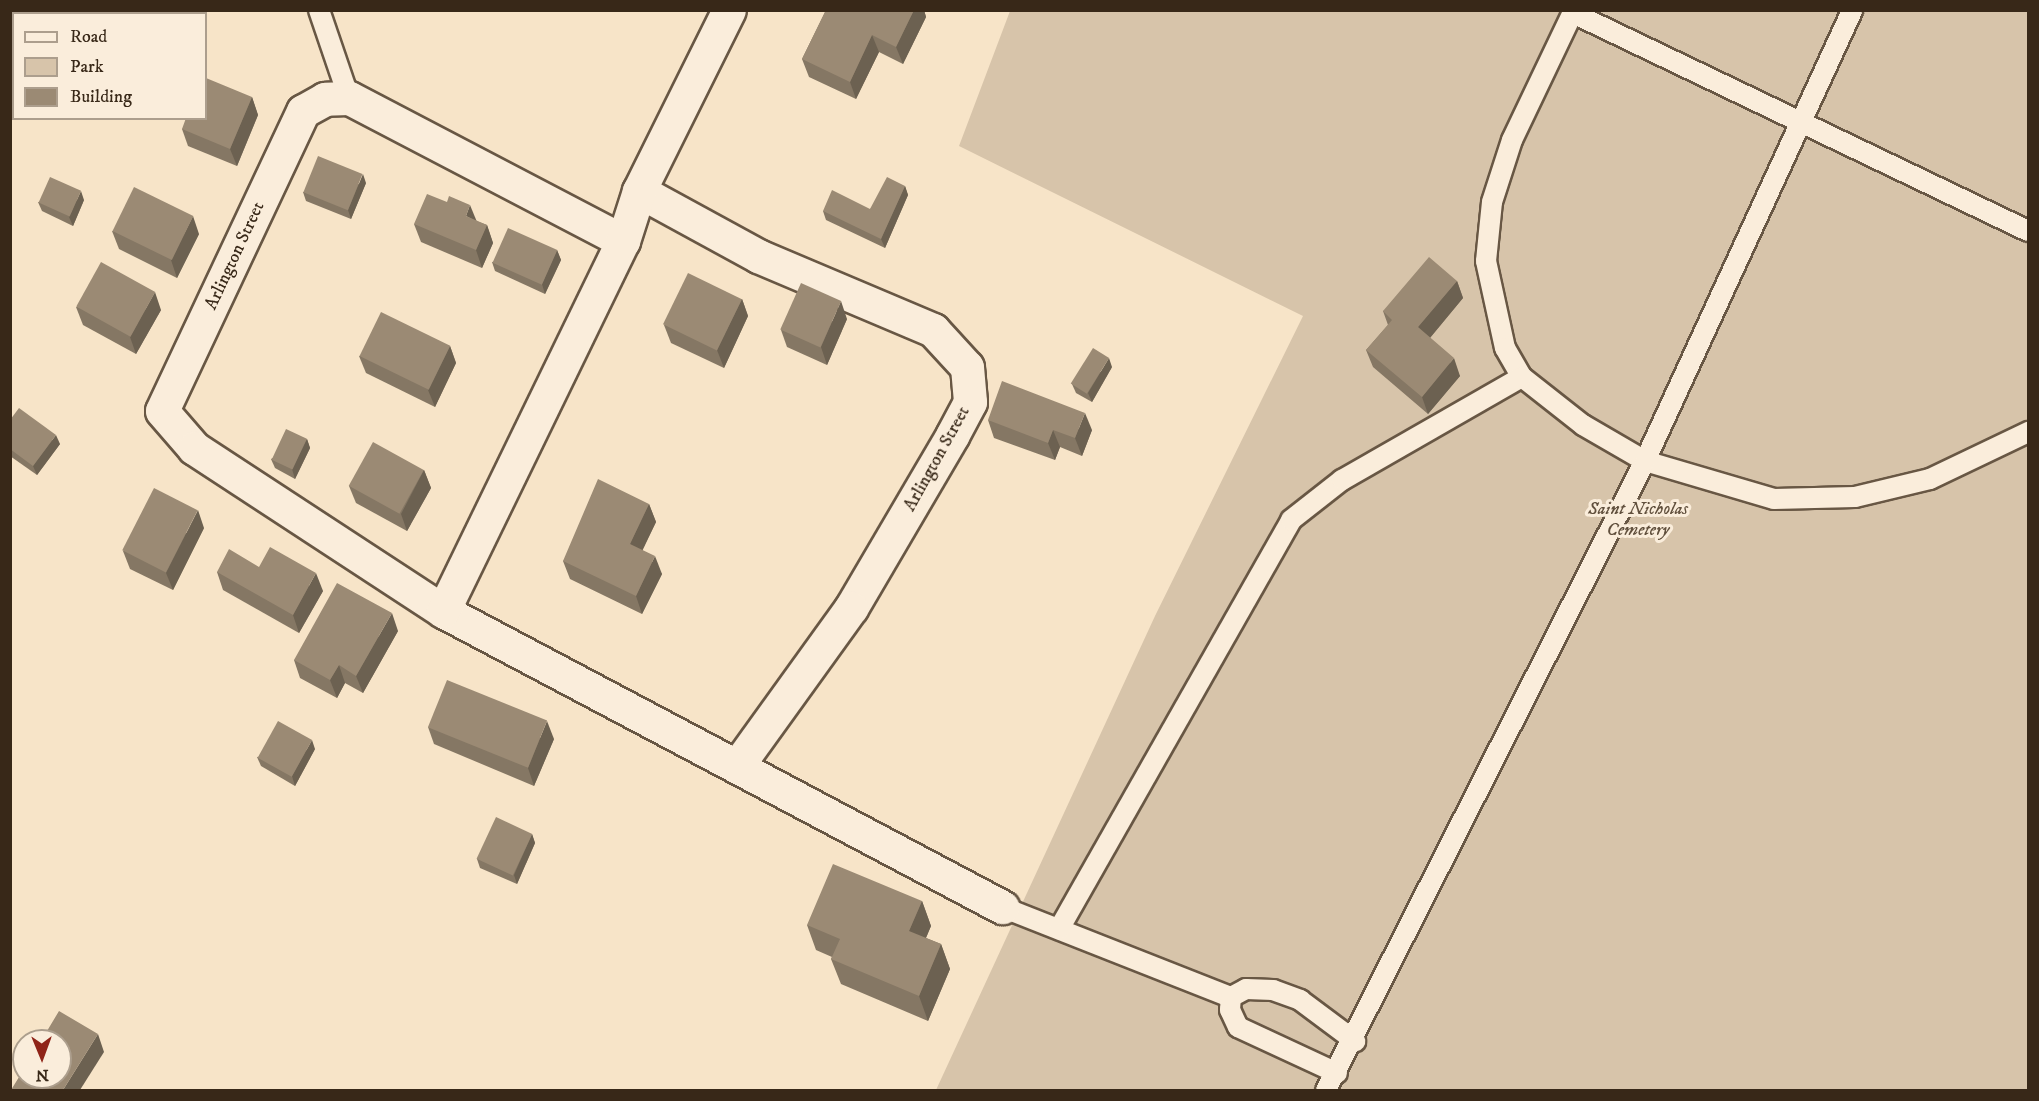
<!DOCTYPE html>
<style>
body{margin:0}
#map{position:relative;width:2039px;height:1101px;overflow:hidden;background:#f7e4c8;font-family:"IM FELL DW Pica",serif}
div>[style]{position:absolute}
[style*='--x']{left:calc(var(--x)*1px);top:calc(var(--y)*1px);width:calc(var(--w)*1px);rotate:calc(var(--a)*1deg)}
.green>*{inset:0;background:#d7c4aa}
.roads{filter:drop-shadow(2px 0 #685744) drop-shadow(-2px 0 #685744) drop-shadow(0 2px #685744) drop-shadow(0 -2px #685744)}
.service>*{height:20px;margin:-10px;padding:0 10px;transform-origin:10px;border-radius:10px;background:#faeddb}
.minor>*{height:33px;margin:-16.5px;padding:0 16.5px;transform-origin:16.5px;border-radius:16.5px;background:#faeddb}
.wall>*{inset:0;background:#857764}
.shaded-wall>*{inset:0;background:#6c6151}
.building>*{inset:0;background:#9b8a74;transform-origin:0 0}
span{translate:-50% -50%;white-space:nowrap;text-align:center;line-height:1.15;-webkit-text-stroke:6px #faeddb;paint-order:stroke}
.street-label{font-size:18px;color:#382818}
.park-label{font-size:18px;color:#604f3c;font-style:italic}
.frame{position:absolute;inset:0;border:12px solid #382818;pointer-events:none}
.legend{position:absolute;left:12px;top:12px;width:195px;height:108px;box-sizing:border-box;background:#faeddb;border:2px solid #ac9e8d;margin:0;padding:8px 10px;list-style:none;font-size:18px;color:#382818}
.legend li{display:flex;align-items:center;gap:12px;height:30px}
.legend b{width:30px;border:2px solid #ac9e8d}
.north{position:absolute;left:12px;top:1029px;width:60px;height:60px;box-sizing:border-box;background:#faeddb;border:2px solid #ac9e8d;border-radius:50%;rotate:179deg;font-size:16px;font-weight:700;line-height:24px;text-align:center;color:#382818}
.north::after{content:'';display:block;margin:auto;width:21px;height:27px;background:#8f2418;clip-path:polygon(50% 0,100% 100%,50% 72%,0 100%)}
</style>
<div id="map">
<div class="green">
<i style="clip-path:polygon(1010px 11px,2028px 11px,2028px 1090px,936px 1090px,1155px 616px,1303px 316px,959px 146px)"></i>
</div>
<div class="roads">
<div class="service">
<i style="--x:319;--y:10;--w:93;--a:71.2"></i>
<i style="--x:1574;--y:10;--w:144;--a:115.5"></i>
<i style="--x:1512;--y:140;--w:65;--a:107.9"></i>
<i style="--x:1492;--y:202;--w:59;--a:95.8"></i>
<i style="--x:1486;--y:261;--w:89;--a:77.7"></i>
<i style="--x:1505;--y:348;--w:34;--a:60"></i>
<i style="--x:1522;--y:377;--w:78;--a:38.2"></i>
<i style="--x:1583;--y:425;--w:72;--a:30.1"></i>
<i style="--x:1645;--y:461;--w:134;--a:16.4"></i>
<i style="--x:1774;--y:499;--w:81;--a:-1.4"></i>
<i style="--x:1855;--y:497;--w:77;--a:-13.5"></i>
<i style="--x:1930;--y:479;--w:109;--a:-25.6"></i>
<i style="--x:1573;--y:13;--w:505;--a:25.6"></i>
<i style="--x:1002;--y:907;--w:246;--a:21.5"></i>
<i style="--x:1059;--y:929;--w:470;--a:-60.4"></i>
<i style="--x:1291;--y:520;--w:65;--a:-38.1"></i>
<i style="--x:1342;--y:480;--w:207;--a:-29.8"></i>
<i style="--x:1337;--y:1073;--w:109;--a:-155.1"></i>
<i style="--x:1238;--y:1027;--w:19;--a:-115"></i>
<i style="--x:1230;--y:1010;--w:13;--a:-86"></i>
<i style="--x:1231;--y:997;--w:17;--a:-28"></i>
<i style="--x:1246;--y:989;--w:27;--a:2"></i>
<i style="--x:1273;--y:990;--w:29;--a:20"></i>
<i style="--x:1300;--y:1000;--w:69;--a:36.7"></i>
<i style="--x:1326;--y:1090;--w:705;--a:-63.11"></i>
<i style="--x:1645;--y:461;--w:496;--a:-65.3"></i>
</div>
<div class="minor">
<i style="--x:639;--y:191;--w:136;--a:28.6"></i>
<i style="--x:758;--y:256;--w:190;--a:22.9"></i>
<i style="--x:933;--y:330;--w:50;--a:47.4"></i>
<i style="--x:967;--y:367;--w:35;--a:85"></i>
<i style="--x:970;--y:402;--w:38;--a:118"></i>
<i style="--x:952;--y:436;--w:199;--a:120.4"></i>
<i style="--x:851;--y:608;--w:195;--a:125.8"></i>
<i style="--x:623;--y:241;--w:309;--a:-152.4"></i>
<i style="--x:349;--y:98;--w:24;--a:178"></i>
<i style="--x:325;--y:99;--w:25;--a:151"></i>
<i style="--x:303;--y:111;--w:331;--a:115.2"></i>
<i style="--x:162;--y:411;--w:49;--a:49.1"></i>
<i style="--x:194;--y:448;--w:298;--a:33.2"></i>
<i style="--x:443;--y:611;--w:633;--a:27.9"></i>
<i style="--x:443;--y:611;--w:411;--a:-64.1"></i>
<i style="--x:623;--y:241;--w:52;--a:-72.3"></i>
<i style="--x:639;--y:191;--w:202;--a:-63.6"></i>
</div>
</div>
<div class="wall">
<i style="clip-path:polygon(826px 10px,924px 10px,926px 17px,903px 64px,879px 52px,856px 99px,809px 77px,802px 59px)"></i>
<i style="clip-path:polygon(252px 97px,258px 115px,237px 166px,188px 146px,182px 129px)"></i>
<i style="clip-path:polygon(366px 183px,351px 219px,306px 201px,303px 192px)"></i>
<i style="clip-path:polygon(905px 186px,908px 195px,885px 248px,826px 220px,823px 211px,870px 209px)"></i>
<i style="clip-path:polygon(84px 200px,73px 226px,42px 211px,38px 202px)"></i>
<i style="clip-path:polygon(476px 221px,487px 225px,493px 243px,482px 268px,421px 242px,414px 224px)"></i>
<i style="clip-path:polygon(112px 231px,199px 234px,177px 278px,119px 249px)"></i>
<i style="clip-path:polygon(557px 250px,561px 260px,545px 294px,495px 271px,492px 262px)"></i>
<i style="clip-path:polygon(1457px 281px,1463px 298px,1430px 338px,1460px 376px,1428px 414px,1373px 367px,1366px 350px,1388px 325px,1383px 311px)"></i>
<i style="clip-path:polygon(742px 299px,748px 316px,724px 368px,671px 343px,664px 325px)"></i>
<i style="clip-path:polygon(76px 307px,161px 310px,136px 354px,83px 325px)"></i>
<i style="clip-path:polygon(847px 319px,827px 365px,787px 347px,781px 330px)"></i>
<i style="clip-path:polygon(450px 346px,456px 363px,435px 407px,366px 373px,359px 356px)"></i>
<i style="clip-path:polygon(1112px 367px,1092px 402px,1076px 393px,1072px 384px)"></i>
<i style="clip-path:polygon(10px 420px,60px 444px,37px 475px,10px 456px)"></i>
<i style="clip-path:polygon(988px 420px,1092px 430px,1082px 456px,1060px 447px,1055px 460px,994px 438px)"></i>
<i style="clip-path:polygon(307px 439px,310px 448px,295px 479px,275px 468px,271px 459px)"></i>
<i style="clip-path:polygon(424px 470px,431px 488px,407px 531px,356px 503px,349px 486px)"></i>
<i style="clip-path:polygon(649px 504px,656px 522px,642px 550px,662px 574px,642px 614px,570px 579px,563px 561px)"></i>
<i style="clip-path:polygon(204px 528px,173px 590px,130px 569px,123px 551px)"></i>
<i style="clip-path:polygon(259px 567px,323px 591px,299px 633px,223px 590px,217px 572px)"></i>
<i style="clip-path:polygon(398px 631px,363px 693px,345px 683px,337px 698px,300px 678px,294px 660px)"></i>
<i style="clip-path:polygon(428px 727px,554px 739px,534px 786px,434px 744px)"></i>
<i style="clip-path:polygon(315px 749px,295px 786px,261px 766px,257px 757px)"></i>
<i style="clip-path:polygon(532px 834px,535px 843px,517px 884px,480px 868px,477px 859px)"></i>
<i style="clip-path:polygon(922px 901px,931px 926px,926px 938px,941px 944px,950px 969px,928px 1021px,841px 984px,831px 959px,832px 957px,816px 950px,807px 925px)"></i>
</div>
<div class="shaded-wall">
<i style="clip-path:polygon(914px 10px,924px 10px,926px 17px,903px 64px,896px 47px)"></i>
<i style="clip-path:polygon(872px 35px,879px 52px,856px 99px,850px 82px)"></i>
<i style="clip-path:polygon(252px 97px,258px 115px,237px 166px,230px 149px)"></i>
<i style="clip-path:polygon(363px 174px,366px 183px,351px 219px,348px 210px)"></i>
<i style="clip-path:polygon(905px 186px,908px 195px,885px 248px,881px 239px)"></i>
<i style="clip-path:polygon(81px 191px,84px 200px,73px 226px,69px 217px)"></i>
<i style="clip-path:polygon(470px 205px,477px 222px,466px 216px)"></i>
<i style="clip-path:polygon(193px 216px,199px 234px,177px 278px,171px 260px)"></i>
<i style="clip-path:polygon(487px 225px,493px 243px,482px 268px,476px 250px)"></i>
<i style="clip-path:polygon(557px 250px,561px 260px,545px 294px,542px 284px)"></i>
<i style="clip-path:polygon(1457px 281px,1463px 298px,1424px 345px,1418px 327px)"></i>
<i style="clip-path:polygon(155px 292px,161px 310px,136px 354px,130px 337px)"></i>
<i style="clip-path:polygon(742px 299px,748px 316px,724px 368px,717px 350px)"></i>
<i style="clip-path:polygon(841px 301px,847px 319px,827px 365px,821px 347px)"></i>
<i style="clip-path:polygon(450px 346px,456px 363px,435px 407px,428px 390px)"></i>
<i style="clip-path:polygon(1109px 358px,1112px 367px,1092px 402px,1088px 393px)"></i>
<i style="clip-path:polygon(1454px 358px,1460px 376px,1428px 414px,1422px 397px)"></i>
<i style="clip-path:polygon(1085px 413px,1092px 430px,1082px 456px,1075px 438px)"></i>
<i style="clip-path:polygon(1053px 430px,1060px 447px,1055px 460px,1048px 443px)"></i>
<i style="clip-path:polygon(56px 435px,60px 444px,37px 475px,33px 466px)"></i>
<i style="clip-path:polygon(307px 439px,310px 448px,295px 479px,292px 469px)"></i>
<i style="clip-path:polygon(424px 470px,431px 488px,407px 531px,401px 514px)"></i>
<i style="clip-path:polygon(649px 504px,656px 522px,637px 562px,630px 544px)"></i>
<i style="clip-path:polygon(198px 510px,204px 528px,173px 590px,166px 573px)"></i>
<i style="clip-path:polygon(655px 556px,662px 574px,642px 614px,636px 596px)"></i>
<i style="clip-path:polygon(316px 573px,323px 591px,299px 633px,293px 615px)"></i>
<i style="clip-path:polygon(392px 613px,398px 631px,363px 693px,356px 676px)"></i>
<i style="clip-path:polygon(339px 665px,345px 683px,337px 698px,330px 680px)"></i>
<i style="clip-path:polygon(547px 721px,554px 739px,534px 786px,528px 768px)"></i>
<i style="clip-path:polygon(312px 740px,315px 749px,295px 786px,292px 776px)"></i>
<i style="clip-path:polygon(532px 834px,535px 843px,517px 884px,514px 875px)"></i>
<i style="clip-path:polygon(922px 901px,931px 926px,918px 956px,909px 931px)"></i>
<i style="clip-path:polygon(941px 944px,950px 969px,928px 1021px,919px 996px)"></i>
<i style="clip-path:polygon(98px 1034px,104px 1052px,80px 1090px,63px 1090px)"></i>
</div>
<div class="building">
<i style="clip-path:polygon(826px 10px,914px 10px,896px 47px,872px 35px,850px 82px,802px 59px)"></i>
<i style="clip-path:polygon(206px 78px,252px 97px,230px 149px,182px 129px,186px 118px,206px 118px)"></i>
<i style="left:318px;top:156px;width:48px;height:39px;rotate:22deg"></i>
<i style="left:50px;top:177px;width:34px;height:28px;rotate:24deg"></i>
<i style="clip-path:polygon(887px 177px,905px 186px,881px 239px,823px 211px,832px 190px,870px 209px)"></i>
<i style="left:134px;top:187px;width:66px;height:49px;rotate:26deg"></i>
<i style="clip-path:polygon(427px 194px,447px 202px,449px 196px,470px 205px,466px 216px,487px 225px,476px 250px,414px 224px)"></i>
<i style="left:508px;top:228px;width:54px;height:38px;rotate:24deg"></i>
<i style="clip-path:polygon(1429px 257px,1457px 281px,1418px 327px,1454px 358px,1422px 397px,1366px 350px,1392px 320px,1383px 311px)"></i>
<i style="left:101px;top:262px;width:62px;height:51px;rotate:29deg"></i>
<i style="left:688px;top:273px;width:60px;height:57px;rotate:26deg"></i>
<i style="left:801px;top:283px;width:44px;height:51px;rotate:24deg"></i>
<i style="left:381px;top:312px;width:77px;height:49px;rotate:26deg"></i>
<i style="left:1093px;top:348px;width:19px;height:42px;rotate:32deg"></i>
<i style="clip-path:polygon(1002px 381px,1085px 413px,1075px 438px,1053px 430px,1048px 443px,988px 420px)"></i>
<i style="clip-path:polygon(19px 408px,56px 435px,33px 466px,10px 449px,10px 420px)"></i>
<i style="left:286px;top:429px;width:23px;height:34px;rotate:25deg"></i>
<i style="left:373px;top:442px;width:58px;height:50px;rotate:29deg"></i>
<i style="clip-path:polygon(598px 479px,649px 504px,630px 544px,655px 556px,636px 596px,563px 561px)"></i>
<i style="left:154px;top:488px;width:49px;height:70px;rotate:27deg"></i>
<i style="clip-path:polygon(270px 547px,316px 573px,293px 615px,217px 572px,229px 549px,259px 567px)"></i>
<i style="clip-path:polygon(337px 583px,392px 613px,356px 676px,339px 665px,330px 680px,294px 660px)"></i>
<i style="left:447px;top:680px;width:108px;height:51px;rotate:22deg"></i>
<i style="left:278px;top:721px;width:39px;height:42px;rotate:29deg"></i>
<i style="left:496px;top:817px;width:40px;height:46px;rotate:25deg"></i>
<i style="clip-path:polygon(833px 864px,922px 901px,909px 931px,941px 944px,919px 996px,831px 959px,840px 939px,807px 925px)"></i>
<i style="clip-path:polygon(59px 1011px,98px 1034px,63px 1090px,11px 1090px,24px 1069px,24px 1077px,60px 1077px,60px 1041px,41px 1041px)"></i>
</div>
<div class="street-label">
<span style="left:235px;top:256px;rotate:-65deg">Arlington Street</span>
<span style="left:937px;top:459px;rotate:-61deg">Arlington Street</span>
</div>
<div class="park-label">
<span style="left:1638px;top:520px">Saint Nicholas<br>Cemetery</span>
</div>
<div class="frame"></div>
<ul class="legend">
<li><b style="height:8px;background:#faeddb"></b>Road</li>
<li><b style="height:16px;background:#d7c4aa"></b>Park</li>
<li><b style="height:16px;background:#9b8a74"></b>Building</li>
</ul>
<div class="north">N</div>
</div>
